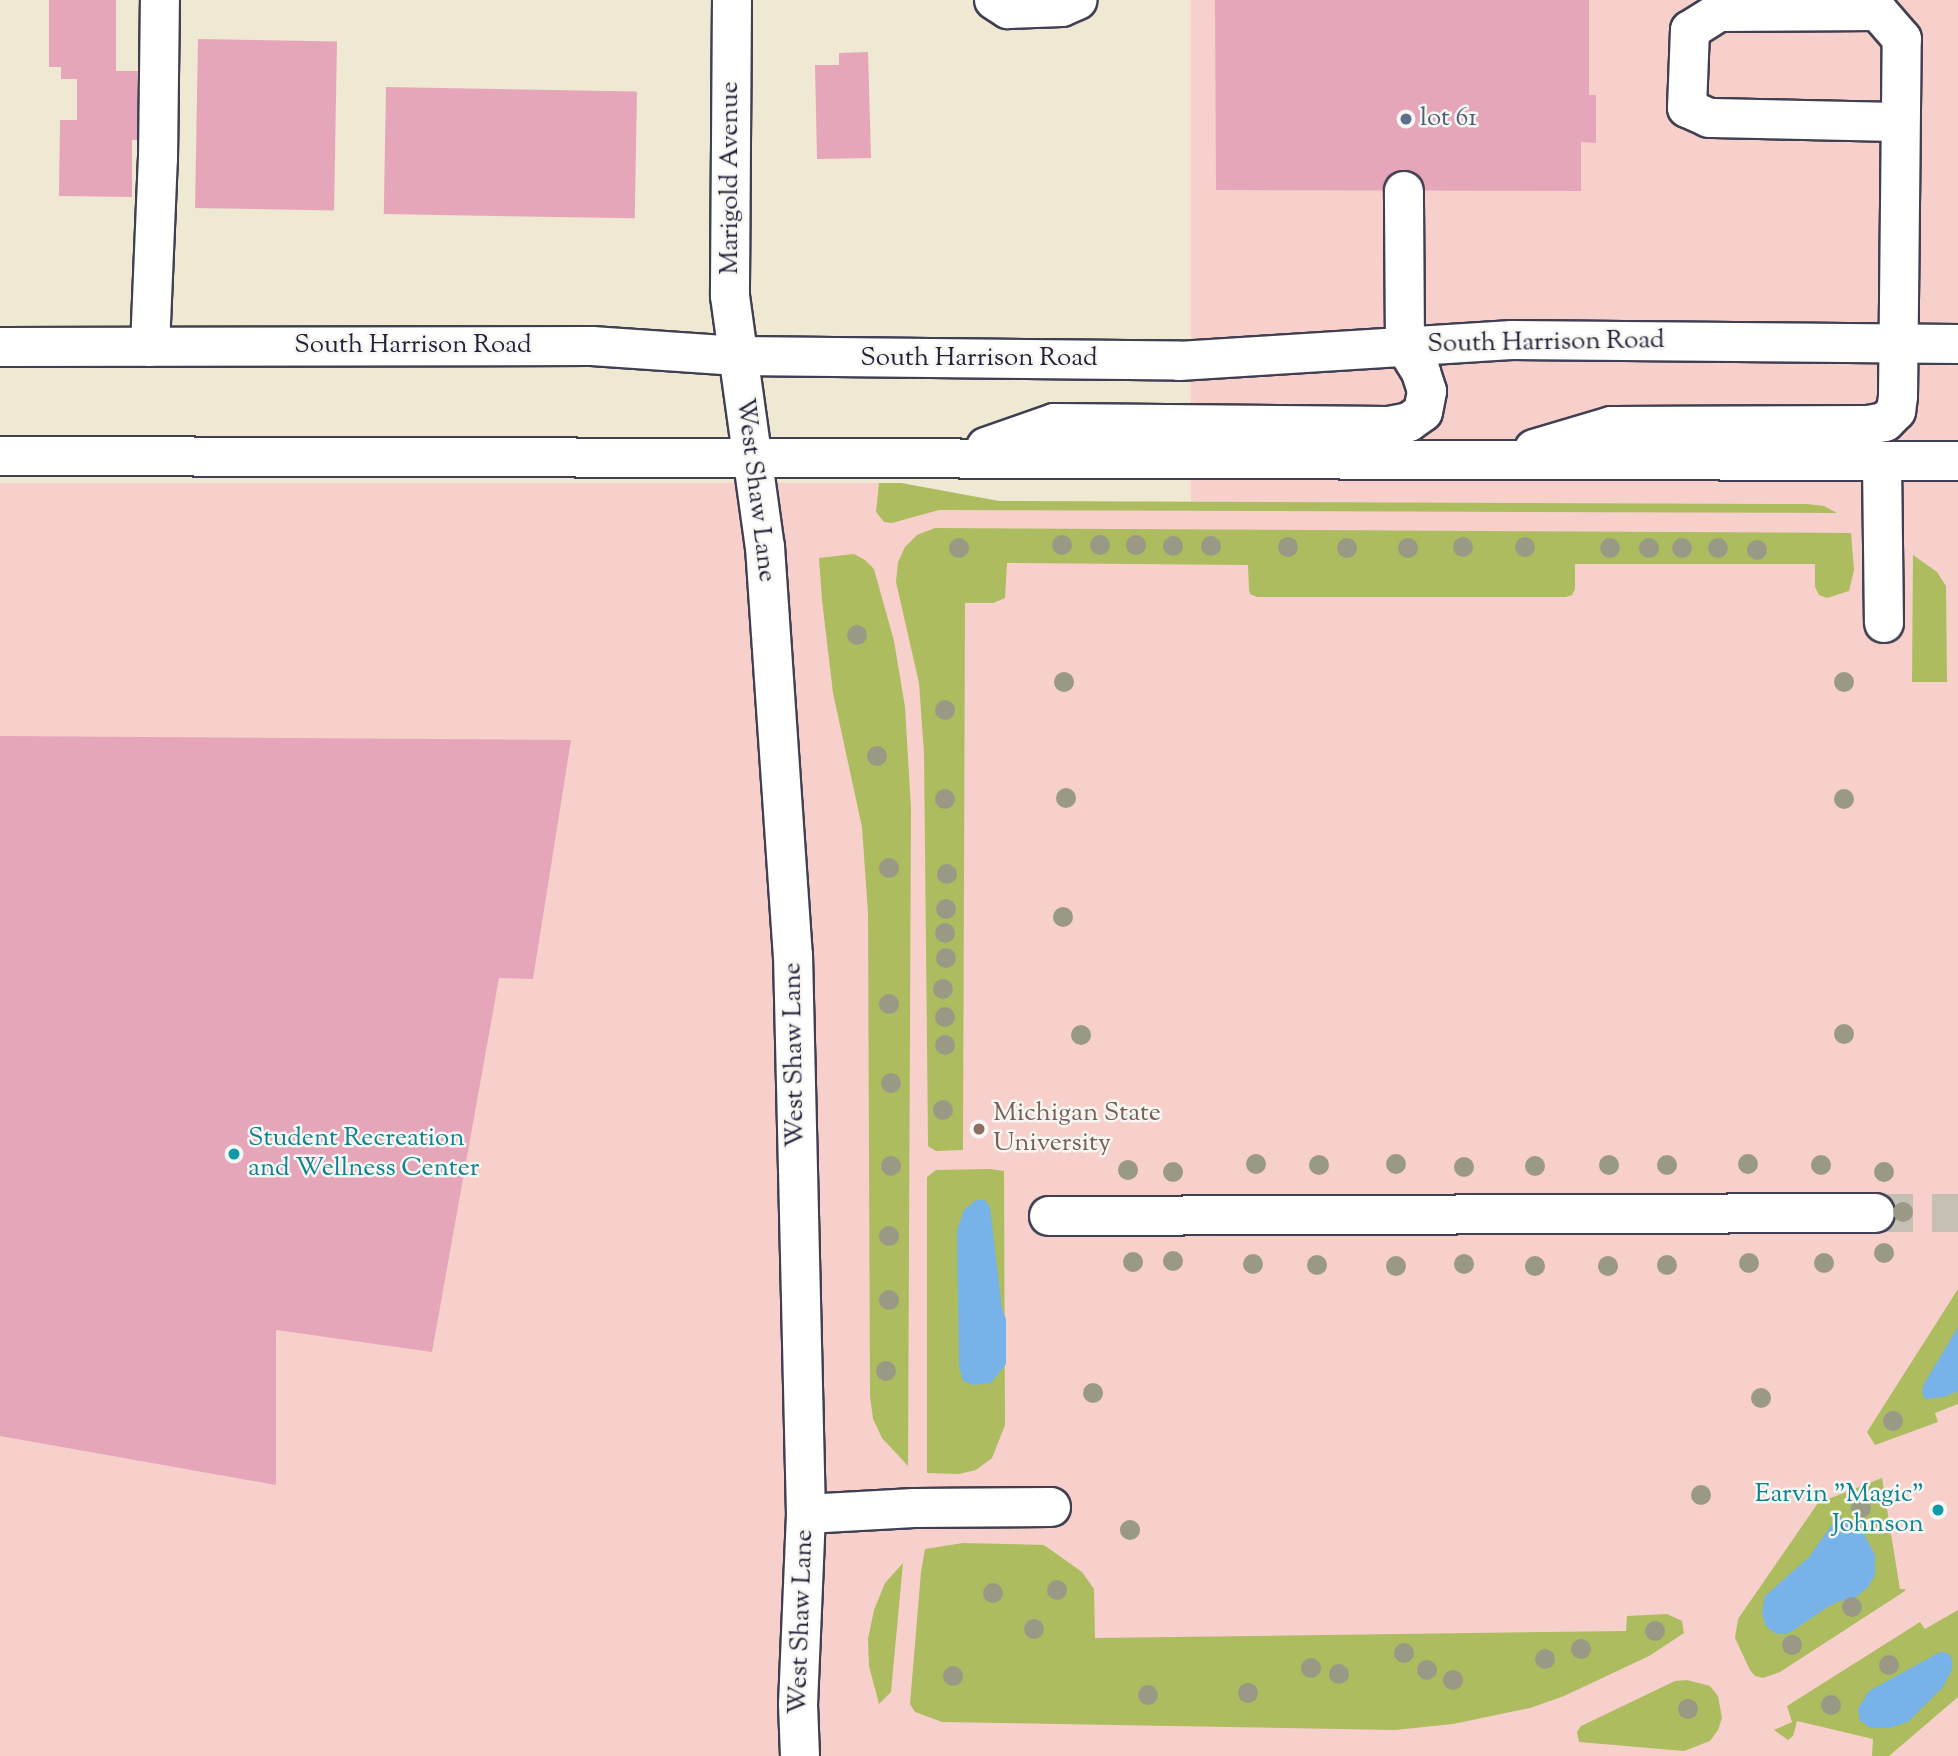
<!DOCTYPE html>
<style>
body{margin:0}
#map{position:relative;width:1958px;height:1756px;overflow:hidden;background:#efe8d2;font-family:"Sorts Mill Goudy",serif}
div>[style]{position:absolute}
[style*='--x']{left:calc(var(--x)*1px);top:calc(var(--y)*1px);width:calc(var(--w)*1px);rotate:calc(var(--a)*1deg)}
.built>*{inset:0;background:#f7d0cc}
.green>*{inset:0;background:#adbc5e}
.water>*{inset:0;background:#77b2e8}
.building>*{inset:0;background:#e5a6ba;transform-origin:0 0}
.minor-tunnel>*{height:38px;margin-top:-19px;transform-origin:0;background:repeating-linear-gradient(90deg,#c6c0b4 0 38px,transparent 0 57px)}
.roads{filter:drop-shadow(2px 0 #414052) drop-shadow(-2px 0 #414052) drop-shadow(0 2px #414052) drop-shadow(0 -2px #414052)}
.minor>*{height:38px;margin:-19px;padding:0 19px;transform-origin:19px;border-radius:19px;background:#fff}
.trees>*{width:20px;height:20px;margin:-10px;border-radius:50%;background:#999986}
.dots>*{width:19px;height:19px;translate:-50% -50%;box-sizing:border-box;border:4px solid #f6f6f2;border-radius:50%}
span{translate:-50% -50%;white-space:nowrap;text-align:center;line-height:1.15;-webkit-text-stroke:5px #f6f6f2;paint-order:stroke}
.service-label{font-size:26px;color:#4e5e75}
.left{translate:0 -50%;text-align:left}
.street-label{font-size:26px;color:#22223b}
.education-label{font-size:26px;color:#785e54}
.culture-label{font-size:26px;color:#0d838f}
.right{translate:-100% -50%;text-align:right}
</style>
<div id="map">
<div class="built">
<i style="clip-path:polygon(1191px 0,1958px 0,1958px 1756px,0 1756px,0 483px,901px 483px,999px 501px,1191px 503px)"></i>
</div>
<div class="green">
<i style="clip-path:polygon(879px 483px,901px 483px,999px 501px,1807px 504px,1824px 506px,1837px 513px,939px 510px,892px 523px,884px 522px,876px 512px)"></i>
<i style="clip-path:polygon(935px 528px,1851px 533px,1854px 570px,1849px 591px,1827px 598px,1819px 595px,1815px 587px,1815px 564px,1575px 564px,1575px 589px,1572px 595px,1566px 597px,1257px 597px,1250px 594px,1249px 589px,1248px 565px,1007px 563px,1005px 598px,993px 603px,965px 603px,963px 1150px,936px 1151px,928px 1146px,928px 1141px,924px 753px,919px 683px,896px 582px,898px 562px,905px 547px,917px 535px)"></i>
<i style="clip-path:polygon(854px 554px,865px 560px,874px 569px,894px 641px,905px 707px,911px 808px,908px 1466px,882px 1438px,873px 1419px,870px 1396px,868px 913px,862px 827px,833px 693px,822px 600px,819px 558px)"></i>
<i style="clip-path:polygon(1913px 555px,1937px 572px,1946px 586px,1947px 682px,1912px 682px)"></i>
<i style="clip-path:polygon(990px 1169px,1004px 1171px,1005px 1425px,992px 1458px,976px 1470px,959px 1474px,927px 1473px,927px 1177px,936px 1170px)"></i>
<i style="clip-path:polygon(1958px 1289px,1958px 1404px,1935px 1413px,1938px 1422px,1875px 1445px,1867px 1432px)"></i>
<i style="clip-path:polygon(1882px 1478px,1900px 1589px,1905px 1589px,1905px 1591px,1780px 1672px,1763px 1678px,1755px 1676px,1750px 1670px,1735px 1638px,1738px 1619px,1818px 1503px)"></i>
<i style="clip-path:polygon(963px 1543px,1044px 1545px,1082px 1572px,1094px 1589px,1095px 1638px,1626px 1631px,1627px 1616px,1667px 1614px,1682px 1621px,1684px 1633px,1649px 1656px,1564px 1696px,1530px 1708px,1453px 1724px,1395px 1730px,942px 1722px,915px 1712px,910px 1704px,921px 1572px,925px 1549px)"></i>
<i style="clip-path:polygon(903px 1563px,891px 1692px,879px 1704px,869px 1666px,868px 1639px,874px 1610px,885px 1583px)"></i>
<i style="clip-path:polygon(1958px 1610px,1958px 1697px,1889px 1756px,1872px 1756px,1873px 1739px,1797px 1721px,1793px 1736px,1788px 1740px,1774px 1730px,1792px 1722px,1787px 1706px,1920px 1622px,1925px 1629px)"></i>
<i style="clip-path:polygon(1687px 1680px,1710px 1686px,1718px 1696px,1722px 1718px,1718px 1730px,1710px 1741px,1684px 1751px,1579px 1742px,1577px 1732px,1581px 1726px,1675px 1681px)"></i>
</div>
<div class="water">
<i style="clip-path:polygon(976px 1200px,985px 1200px,990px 1207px,1002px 1309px,1006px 1319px,1006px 1364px,991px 1383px,974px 1385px,963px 1381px,959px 1366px,957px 1230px,964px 1210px)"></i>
<i style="clip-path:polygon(1958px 1327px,1958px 1391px,1944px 1397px,1925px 1399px,1922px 1392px,1924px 1384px)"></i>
<i style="clip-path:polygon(1842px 1517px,1864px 1534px,1875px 1555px,1875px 1575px,1868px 1587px,1854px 1599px,1840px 1601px,1826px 1608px,1788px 1634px,1776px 1634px,1766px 1626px,1762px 1613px,1765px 1596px,1809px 1557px,1836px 1519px)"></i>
<i style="clip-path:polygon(1940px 1652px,1948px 1653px,1952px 1659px,1952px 1670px,1943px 1687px,1908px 1722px,1889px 1728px,1871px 1728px,1860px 1721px,1858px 1709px,1869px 1691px)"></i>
</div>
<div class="building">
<i style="clip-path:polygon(49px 0,116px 0,116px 71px,143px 71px,143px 140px,132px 140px,132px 197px,59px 196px,60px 120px,77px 120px,77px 79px,61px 79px,61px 67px,49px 67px)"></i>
<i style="clip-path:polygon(1215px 0,1589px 0,1589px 95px,1596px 95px,1596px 143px,1581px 142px,1581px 191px,1216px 190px)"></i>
<i style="left:198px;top:39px;width:139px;height:169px;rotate:1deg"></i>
<i style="clip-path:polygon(868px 52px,871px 158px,817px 159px,815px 65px,839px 65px,839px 53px)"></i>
<i style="left:386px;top:87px;width:251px;height:127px;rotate:1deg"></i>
<i style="clip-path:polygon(0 736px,571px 740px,533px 979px,499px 978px,432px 1352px,276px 1330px,276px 1485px,0 1436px)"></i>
</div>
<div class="minor-tunnel">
<i style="--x:1875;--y:1213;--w:83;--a:0"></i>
</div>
<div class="roads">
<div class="minor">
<i style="--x:732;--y:0;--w:296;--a:90.4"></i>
<i style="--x:730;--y:296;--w:253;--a:82.1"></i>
<i style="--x:765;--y:547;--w:409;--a:86.1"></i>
<i style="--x:793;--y:955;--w:559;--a:88.67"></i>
<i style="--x:806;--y:1514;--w:190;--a:92.4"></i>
<i style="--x:798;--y:1704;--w:52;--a:87.8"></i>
<i style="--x:994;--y:0;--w:17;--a:33"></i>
<i style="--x:1008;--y:9;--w:54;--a:-2.1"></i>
<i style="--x:1062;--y:7;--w:17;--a:-24"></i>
<i style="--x:0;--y:347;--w:592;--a:-0.1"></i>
<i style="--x:592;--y:346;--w:146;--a:3.9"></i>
<i style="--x:738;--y:356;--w:441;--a:0.6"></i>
<i style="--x:1179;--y:361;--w:334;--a:-3.6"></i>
<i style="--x:1512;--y:340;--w:446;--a:0.5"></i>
<i style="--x:150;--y:347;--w:188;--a:-87.6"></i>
<i style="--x:158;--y:159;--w:159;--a:-89.3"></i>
<i style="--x:986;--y:447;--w:72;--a:-19.4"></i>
<i style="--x:1054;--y:423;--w:335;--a:0.5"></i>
<i style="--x:1389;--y:426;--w:20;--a:-11"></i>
<i style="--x:1409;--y:422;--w:17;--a:-36"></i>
<i style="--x:1423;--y:412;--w:21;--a:-79"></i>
<i style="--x:1427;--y:391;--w:20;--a:-108"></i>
<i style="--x:1421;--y:372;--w:31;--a:-122"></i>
<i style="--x:1405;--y:346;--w:155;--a:-90.4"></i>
<i style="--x:1534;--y:449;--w:80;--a:-16.6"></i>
<i style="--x:1611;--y:426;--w:257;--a:-0.2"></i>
<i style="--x:1868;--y:425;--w:17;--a:-10"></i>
<i style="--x:1885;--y:422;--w:16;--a:-45"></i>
<i style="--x:1896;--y:411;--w:15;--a:-82"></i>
<i style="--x:1898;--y:396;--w:357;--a:-89.4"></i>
<i style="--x:1902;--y:39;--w:37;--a:-131"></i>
<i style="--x:1878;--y:11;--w:159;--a:179.6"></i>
<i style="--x:1719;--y:12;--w:34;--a:148"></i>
<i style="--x:1690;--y:30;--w:78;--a:92.2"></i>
<i style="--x:1687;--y:108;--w:24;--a:24"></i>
<i style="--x:1709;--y:118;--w:191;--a:1.2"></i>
<i style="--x:0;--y:456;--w:1958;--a:0.15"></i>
<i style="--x:1882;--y:462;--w:161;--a:89.3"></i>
<i style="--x:1049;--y:1216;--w:826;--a:-0.21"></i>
<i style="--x:806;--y:1514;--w:108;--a:-3.2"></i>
<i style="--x:914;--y:1508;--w:137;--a:-0.4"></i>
</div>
</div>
<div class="trees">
<i style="left:1062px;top:545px"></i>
<i style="left:1100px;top:545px"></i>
<i style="left:1136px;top:545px"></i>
<i style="left:1173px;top:546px"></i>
<i style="left:1211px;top:546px"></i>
<i style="left:1288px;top:547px"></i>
<i style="left:1463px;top:547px"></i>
<i style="left:1525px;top:547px"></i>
<i style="left:959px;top:548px"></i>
<i style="left:1347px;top:548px"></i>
<i style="left:1408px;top:548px"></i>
<i style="left:1610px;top:548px"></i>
<i style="left:1649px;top:548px"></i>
<i style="left:1682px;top:548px"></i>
<i style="left:1718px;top:548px"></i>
<i style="left:1757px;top:550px"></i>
<i style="left:857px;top:635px"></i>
<i style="left:1064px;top:682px"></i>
<i style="left:1844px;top:682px"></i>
<i style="left:945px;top:710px"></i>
<i style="left:877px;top:756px"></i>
<i style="left:1066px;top:798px"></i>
<i style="left:945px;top:799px"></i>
<i style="left:1844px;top:799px"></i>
<i style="left:889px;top:868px"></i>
<i style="left:947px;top:874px"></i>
<i style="left:946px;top:909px"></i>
<i style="left:1063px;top:917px"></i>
<i style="left:945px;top:933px"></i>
<i style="left:946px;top:958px"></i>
<i style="left:943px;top:989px"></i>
<i style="left:889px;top:1004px"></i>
<i style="left:945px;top:1017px"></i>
<i style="left:1844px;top:1034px"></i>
<i style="left:1081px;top:1035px"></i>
<i style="left:945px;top:1045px"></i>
<i style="left:891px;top:1083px"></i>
<i style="left:943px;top:1110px"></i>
<i style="left:1256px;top:1164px"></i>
<i style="left:1396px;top:1164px"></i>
<i style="left:1748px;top:1164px"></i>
<i style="left:1319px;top:1165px"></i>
<i style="left:1609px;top:1165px"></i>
<i style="left:1667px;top:1165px"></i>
<i style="left:1821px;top:1165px"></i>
<i style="left:891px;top:1166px"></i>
<i style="left:1535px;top:1166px"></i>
<i style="left:1464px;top:1167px"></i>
<i style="left:1128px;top:1170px"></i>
<i style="left:1173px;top:1172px"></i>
<i style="left:1884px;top:1172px"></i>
<i style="left:1903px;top:1212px"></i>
<i style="left:889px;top:1236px"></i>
<i style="left:1884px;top:1253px"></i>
<i style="left:1173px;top:1261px"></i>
<i style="left:1133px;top:1262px"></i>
<i style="left:1749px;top:1263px"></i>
<i style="left:1824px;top:1263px"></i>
<i style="left:1253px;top:1264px"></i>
<i style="left:1464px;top:1264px"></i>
<i style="left:1317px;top:1265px"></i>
<i style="left:1667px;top:1265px"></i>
<i style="left:1396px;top:1266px"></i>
<i style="left:1535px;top:1266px"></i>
<i style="left:1608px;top:1266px"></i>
<i style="left:889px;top:1300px"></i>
<i style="left:886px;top:1371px"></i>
<i style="left:1093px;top:1393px"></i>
<i style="left:1761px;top:1398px"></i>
<i style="left:1893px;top:1421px"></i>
<i style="left:1701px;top:1495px"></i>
<i style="left:1861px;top:1508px"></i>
<i style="left:1130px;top:1530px"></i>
<i style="left:1057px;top:1590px"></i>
<i style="left:993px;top:1593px"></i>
<i style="left:1852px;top:1607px"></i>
<i style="left:1034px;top:1629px"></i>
<i style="left:1655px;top:1631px"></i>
<i style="left:1792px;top:1645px"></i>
<i style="left:1581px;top:1649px"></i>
<i style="left:1404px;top:1653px"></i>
<i style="left:1545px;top:1659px"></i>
<i style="left:1889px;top:1665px"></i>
<i style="left:1311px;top:1668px"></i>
<i style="left:1427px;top:1670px"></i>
<i style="left:1339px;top:1674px"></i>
<i style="left:953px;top:1676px"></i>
<i style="left:1453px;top:1680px"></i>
<i style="left:1248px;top:1693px"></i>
<i style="left:1148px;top:1695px"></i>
<i style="left:1831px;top:1705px"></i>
<i style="left:1688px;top:1709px"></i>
</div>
<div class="dots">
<i style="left:1406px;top:119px;background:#5c6f8a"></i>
<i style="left:979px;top:1129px;background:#8d6e63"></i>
<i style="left:234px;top:1154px;background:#0f9aa8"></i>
<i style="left:1938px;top:1510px;background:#0f9aa8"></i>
</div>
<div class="service-label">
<span class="left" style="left:1420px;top:119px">lot 61</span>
</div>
<div class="street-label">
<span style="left:731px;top:178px;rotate:-90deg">Marigold Avenue</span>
<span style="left:1546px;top:343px;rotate:-1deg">South Harrison Road</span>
<span style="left:413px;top:346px">South Harrison Road</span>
<span style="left:979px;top:359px">South Harrison Road</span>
<span style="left:755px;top:490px;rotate:83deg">West Shaw Lane</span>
<span style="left:795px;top:1055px;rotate:-91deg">West Shaw Lane</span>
<span style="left:802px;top:1622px;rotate:-88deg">West Shaw Lane</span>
</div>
<div class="education-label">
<span class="left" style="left:993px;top:1129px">Michigan State<br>University</span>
</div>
<div class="culture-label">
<span class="left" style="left:248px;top:1154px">Student Recreation<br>and Wellness Center</span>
<span class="right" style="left:1924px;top:1510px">Earvin "Magic"<br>Johnson</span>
</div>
</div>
